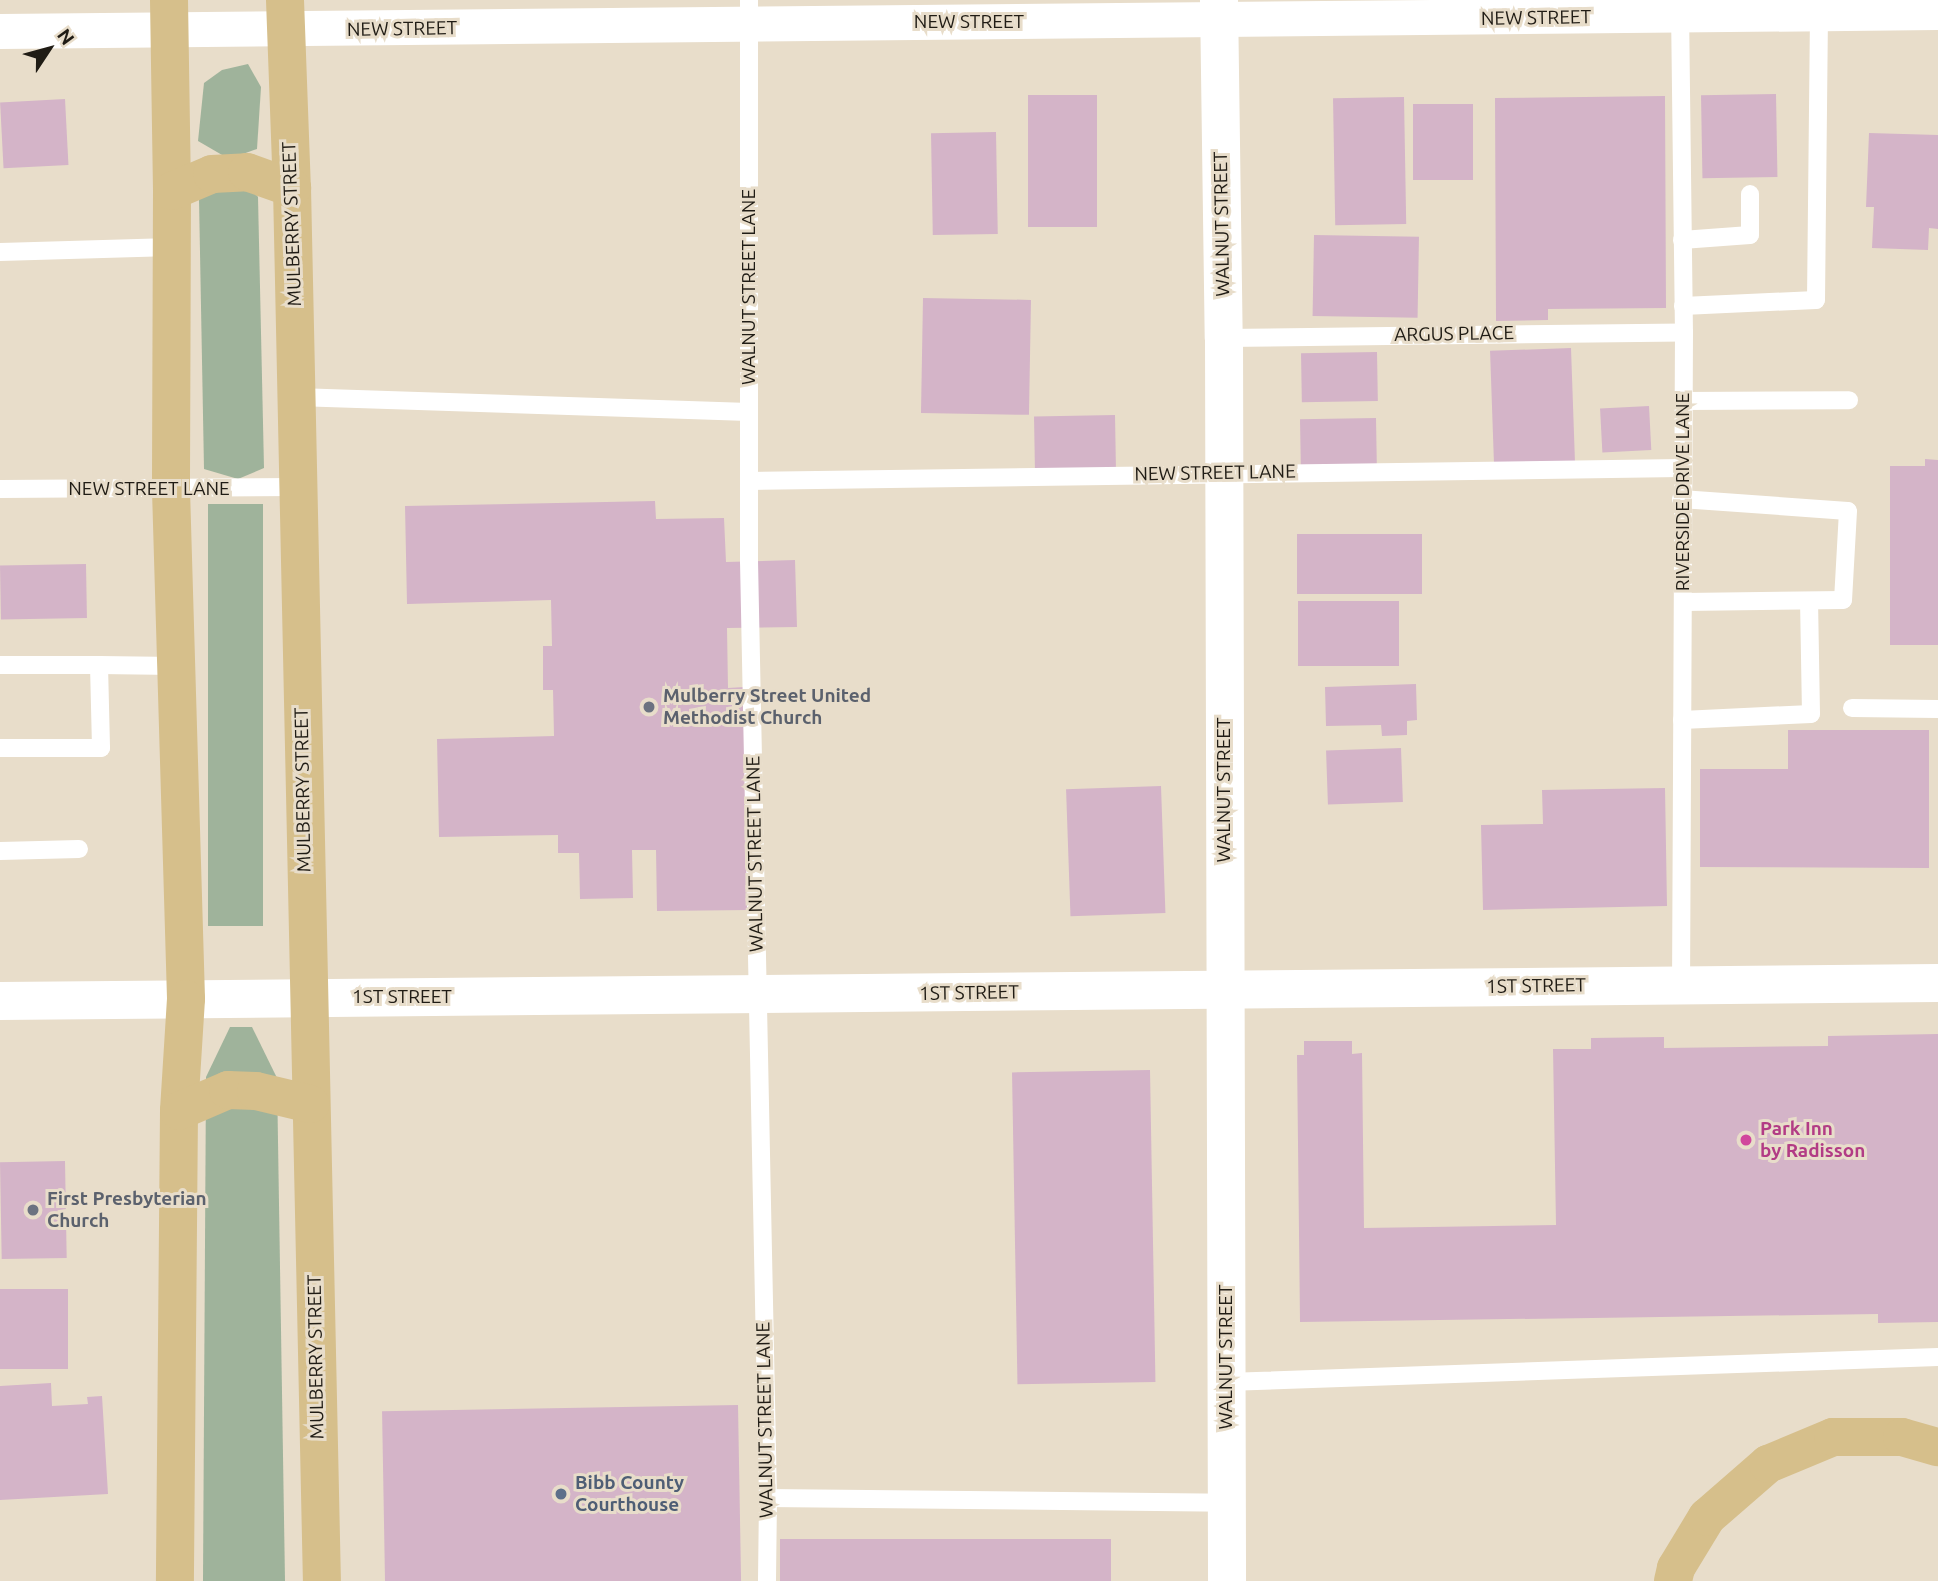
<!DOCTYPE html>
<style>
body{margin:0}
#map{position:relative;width:1938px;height:1581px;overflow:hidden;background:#e8ddca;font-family:Ubuntu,sans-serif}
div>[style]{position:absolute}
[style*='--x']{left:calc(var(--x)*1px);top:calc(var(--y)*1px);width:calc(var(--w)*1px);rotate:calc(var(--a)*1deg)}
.green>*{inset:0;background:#9fb39b;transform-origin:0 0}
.building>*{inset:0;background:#d4b4c8;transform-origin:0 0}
.lane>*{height:18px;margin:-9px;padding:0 9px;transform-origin:9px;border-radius:9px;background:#fff}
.street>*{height:35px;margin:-17.5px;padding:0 17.5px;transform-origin:17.5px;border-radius:17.5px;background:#fff}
.secondary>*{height:38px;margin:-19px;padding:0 19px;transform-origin:19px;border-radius:19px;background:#fff}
.primary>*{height:38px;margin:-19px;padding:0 19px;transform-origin:19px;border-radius:19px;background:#d6bf8b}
.dots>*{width:19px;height:19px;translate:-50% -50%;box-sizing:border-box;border:4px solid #e8ddca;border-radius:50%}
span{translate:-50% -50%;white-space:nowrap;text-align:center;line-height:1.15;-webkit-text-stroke:6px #e8ddca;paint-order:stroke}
.street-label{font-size:19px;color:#201c15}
.worship-label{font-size:19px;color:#5b616d;font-weight:700}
.left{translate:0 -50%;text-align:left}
.hotel-label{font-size:19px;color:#b23c85;font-weight:700}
.service-label{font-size:19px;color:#4e5e75;font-weight:700}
.north{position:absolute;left:14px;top:14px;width:70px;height:70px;-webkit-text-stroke:5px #e8ddca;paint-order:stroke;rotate:54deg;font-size:19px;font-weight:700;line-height:28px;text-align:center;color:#201c15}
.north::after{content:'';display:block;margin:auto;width:24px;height:32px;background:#201c15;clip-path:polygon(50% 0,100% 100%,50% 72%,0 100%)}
</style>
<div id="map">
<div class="green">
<i style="clip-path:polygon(248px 64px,261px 87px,257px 149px,229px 159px,198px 141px,204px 83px,222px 70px)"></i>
<i style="clip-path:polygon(246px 183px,258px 197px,264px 468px,238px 479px,204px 469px,199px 198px)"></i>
<i style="left:208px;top:504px;width:55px;height:422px"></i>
<i style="clip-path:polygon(230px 1027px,252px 1027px,277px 1078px,285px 1581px,203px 1581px,206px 1077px)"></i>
</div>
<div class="building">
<i style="left:1776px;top:94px;width:83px;height:75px;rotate:89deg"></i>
<i style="left:1097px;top:95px;width:132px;height:69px;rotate:90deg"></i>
<i style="clip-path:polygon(1665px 96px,1666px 308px,1548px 309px,1548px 320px,1496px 321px,1495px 98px)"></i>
<i style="left:1404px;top:97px;width:127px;height:71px;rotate:89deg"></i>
<i style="left:65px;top:99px;width:66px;height:65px;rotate:87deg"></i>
<i style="left:1413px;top:104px;width:60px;height:76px"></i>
<i style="left:996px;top:132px;width:102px;height:65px;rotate:89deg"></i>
<i style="clip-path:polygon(1869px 133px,1938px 135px,1938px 229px,1929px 228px,1928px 250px,1872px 248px,1874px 207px,1866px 207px)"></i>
<i style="left:1314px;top:235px;width:105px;height:81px;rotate:1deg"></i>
<i style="left:923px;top:298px;width:108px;height:115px;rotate:1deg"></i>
<i style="left:1571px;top:348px;width:117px;height:81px;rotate:88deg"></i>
<i style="left:1377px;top:352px;width:49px;height:76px;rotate:89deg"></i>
<i style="left:1649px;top:406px;width:44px;height:49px;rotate:87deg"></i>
<i style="left:1115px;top:415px;width:53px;height:81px;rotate:89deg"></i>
<i style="left:1376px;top:418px;width:47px;height:76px;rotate:89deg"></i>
<i style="clip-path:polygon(1925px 459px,1938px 460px,1938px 645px,1890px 645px,1890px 466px,1925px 466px)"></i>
<i style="clip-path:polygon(655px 501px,656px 519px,724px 518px,726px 562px,795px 560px,797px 627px,727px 628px,728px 688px,744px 687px,749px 910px,657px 911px,656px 850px,632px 850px,633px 898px,580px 899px,579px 853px,558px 853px,558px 835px,439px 837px,437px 739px,554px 736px,553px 690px,543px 690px,543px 646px,552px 646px,551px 600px,407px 604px,405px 506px)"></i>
<i style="left:1297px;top:534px;width:125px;height:60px"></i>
<i style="left:86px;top:564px;width:54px;height:86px;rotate:89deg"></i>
<i style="left:1298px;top:601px;width:101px;height:65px"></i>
<i style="clip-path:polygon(1416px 684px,1417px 720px,1407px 721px,1407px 735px,1382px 736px,1381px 725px,1326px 726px,1325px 687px)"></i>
<i style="clip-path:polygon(1788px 730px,1929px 730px,1929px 868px,1700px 867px,1700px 769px,1788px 769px)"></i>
<i style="left:1401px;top:748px;width:54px;height:75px;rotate:88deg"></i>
<i style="left:1161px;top:786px;width:127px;height:95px;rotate:88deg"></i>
<i style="clip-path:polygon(1665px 788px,1667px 906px,1483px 910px,1481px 825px,1543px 824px,1542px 790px)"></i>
<i style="clip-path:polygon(1938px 1034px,1938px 1322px,1878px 1323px,1878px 1314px,1300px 1322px,1297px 1055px,1304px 1055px,1304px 1041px,1352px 1041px,1352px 1054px,1362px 1053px,1364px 1228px,1556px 1225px,1553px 1049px,1591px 1049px,1591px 1038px,1664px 1037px,1664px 1048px,1828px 1046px,1828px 1036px)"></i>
<i style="left:1150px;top:1070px;width:312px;height:138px;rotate:89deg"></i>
<i style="left:65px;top:1161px;width:97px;height:65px;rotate:89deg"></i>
<i style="left:0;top:1289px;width:68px;height:80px"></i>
<i style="clip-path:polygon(51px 1383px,52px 1406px,88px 1404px,87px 1397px,102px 1396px,108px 1494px,0 1500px,0 1386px)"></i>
<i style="left:738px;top:1405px;width:176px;height:356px;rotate:89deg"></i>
<i style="left:1111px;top:1539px;width:42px;height:331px;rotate:90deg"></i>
</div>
<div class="lane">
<i style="--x:749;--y:0;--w:561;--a:90"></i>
<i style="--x:749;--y:561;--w:937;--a:88.84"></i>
<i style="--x:768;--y:1498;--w:83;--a:90.7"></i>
<i style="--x:1680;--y:8;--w:324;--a:89.3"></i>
<i style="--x:1684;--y:332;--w:652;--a:90.26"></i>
<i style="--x:1682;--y:240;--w:68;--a:-4.2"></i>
<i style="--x:1750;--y:235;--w:41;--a:-90"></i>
<i style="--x:0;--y:252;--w:172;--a:-1.7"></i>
<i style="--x:1683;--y:306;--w:133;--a:-2.6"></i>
<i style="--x:1816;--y:300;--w:288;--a:-89.4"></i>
<i style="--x:1224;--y:338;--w:460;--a:-0.7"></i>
<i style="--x:296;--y:397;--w:453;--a:1.9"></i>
<i style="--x:1682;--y:401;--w:167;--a:-0.3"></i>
<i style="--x:749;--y:481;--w:932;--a:-0.8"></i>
<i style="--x:0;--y:489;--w:298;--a:-0.4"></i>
<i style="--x:1681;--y:499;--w:167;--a:4.1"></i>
<i style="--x:1848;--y:511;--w:89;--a:93.2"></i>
<i style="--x:1843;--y:600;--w:159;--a:179.3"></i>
<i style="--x:0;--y:665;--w:99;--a:0"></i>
<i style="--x:99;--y:665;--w:83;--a:88.6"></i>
<i style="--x:101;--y:748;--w:101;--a:180"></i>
<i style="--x:99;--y:665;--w:77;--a:0.7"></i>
<i style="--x:1852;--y:708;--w:86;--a:0.7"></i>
<i style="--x:1682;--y:720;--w:129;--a:-2.7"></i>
<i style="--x:1811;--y:714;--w:113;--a:-91"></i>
<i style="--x:0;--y:851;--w:79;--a:-1.5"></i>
<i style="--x:1226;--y:1382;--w:712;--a:-2.01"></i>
<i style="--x:768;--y:1498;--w:458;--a:0.6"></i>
</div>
<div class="street">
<i style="--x:0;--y:31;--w:1938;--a:-0.56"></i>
</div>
<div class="secondary">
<i style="--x:1219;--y:0;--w:338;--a:89.2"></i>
<i style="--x:1224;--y:338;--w:1243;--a:89.86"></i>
<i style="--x:0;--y:1001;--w:1938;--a:-0.53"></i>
</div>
<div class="primary">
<i style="--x:169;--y:0;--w:191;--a:89.1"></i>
<i style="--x:172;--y:191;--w:299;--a:90.2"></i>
<i style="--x:171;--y:490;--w:509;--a:88.31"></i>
<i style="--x:186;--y:999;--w:112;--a:93.6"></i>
<i style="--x:179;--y:1111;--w:470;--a:90.5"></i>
<i style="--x:285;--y:0;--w:188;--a:87.9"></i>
<i style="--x:292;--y:188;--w:1393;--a:88.77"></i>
<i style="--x:172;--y:191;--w:43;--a:-23"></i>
<i style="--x:212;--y:174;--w:35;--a:-3"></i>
<i style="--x:247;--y:172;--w:48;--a:19.6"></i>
<i style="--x:179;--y:1111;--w:53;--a:-23.2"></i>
<i style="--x:228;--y:1090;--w:28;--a:2"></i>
<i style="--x:256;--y:1091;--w:56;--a:13.5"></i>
<i style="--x:1673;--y:1581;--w:13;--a:-77"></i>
<i style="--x:1676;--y:1568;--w:60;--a:-58.7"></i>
<i style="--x:1707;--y:1517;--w:81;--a:-41"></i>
<i style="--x:1768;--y:1464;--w:70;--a:-22.6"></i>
<i style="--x:1833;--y:1437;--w:69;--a:0"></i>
<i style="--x:1902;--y:1437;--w:37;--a:16"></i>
</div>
<div class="dots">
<i style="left:649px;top:707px;background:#6b7280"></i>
<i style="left:1746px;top:1140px;background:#d1479c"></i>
<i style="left:33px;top:1210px;background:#6b7280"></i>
<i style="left:561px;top:1494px;background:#5c6f8a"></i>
</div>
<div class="street-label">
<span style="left:1536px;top:18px;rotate:-1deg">NEW STREET</span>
<span style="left:969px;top:22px">NEW STREET</span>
<span style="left:402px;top:29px;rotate:-1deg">NEW STREET</span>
<span style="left:292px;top:224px;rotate:-92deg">MULBERRY STREET</span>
<span style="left:1222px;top:224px;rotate:-91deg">WALNUT STREET</span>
<span style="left:749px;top:287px;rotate:-90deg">WALNUT STREET LANE</span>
<span style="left:1454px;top:334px;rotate:-1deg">ARGUS PLACE</span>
<span style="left:1215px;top:473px;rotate:-1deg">NEW STREET LANE</span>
<span style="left:149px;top:489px">NEW STREET LANE</span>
<span style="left:1683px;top:492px;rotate:-90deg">RIVERSIDE DRIVE LANE</span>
<span style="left:303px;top:790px;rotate:-91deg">MULBERRY STREET</span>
<span style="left:1224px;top:790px;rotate:-90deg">WALNUT STREET</span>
<span style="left:755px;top:854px;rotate:-91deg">WALNUT STREET LANE</span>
<span style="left:1536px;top:986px;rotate:-1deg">1ST STREET</span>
<span style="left:969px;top:993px;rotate:-1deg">1ST STREET</span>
<span style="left:402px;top:997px">1ST STREET</span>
<span style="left:316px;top:1357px;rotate:-91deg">MULBERRY STREET</span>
<span style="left:1226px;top:1357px;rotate:-90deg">WALNUT STREET</span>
<span style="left:765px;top:1420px;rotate:-91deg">WALNUT STREET LANE</span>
</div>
<div class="worship-label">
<span class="left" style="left:663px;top:707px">Mulberry Street United<br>Methodist Church</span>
<span class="left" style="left:47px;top:1210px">First Presbyterian<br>Church</span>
</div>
<div class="hotel-label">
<span class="left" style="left:1760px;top:1140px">Park Inn<br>by Radisson</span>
</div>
<div class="service-label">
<span class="left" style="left:575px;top:1494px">Bibb County<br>Courthouse</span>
</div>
<div class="north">N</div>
</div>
